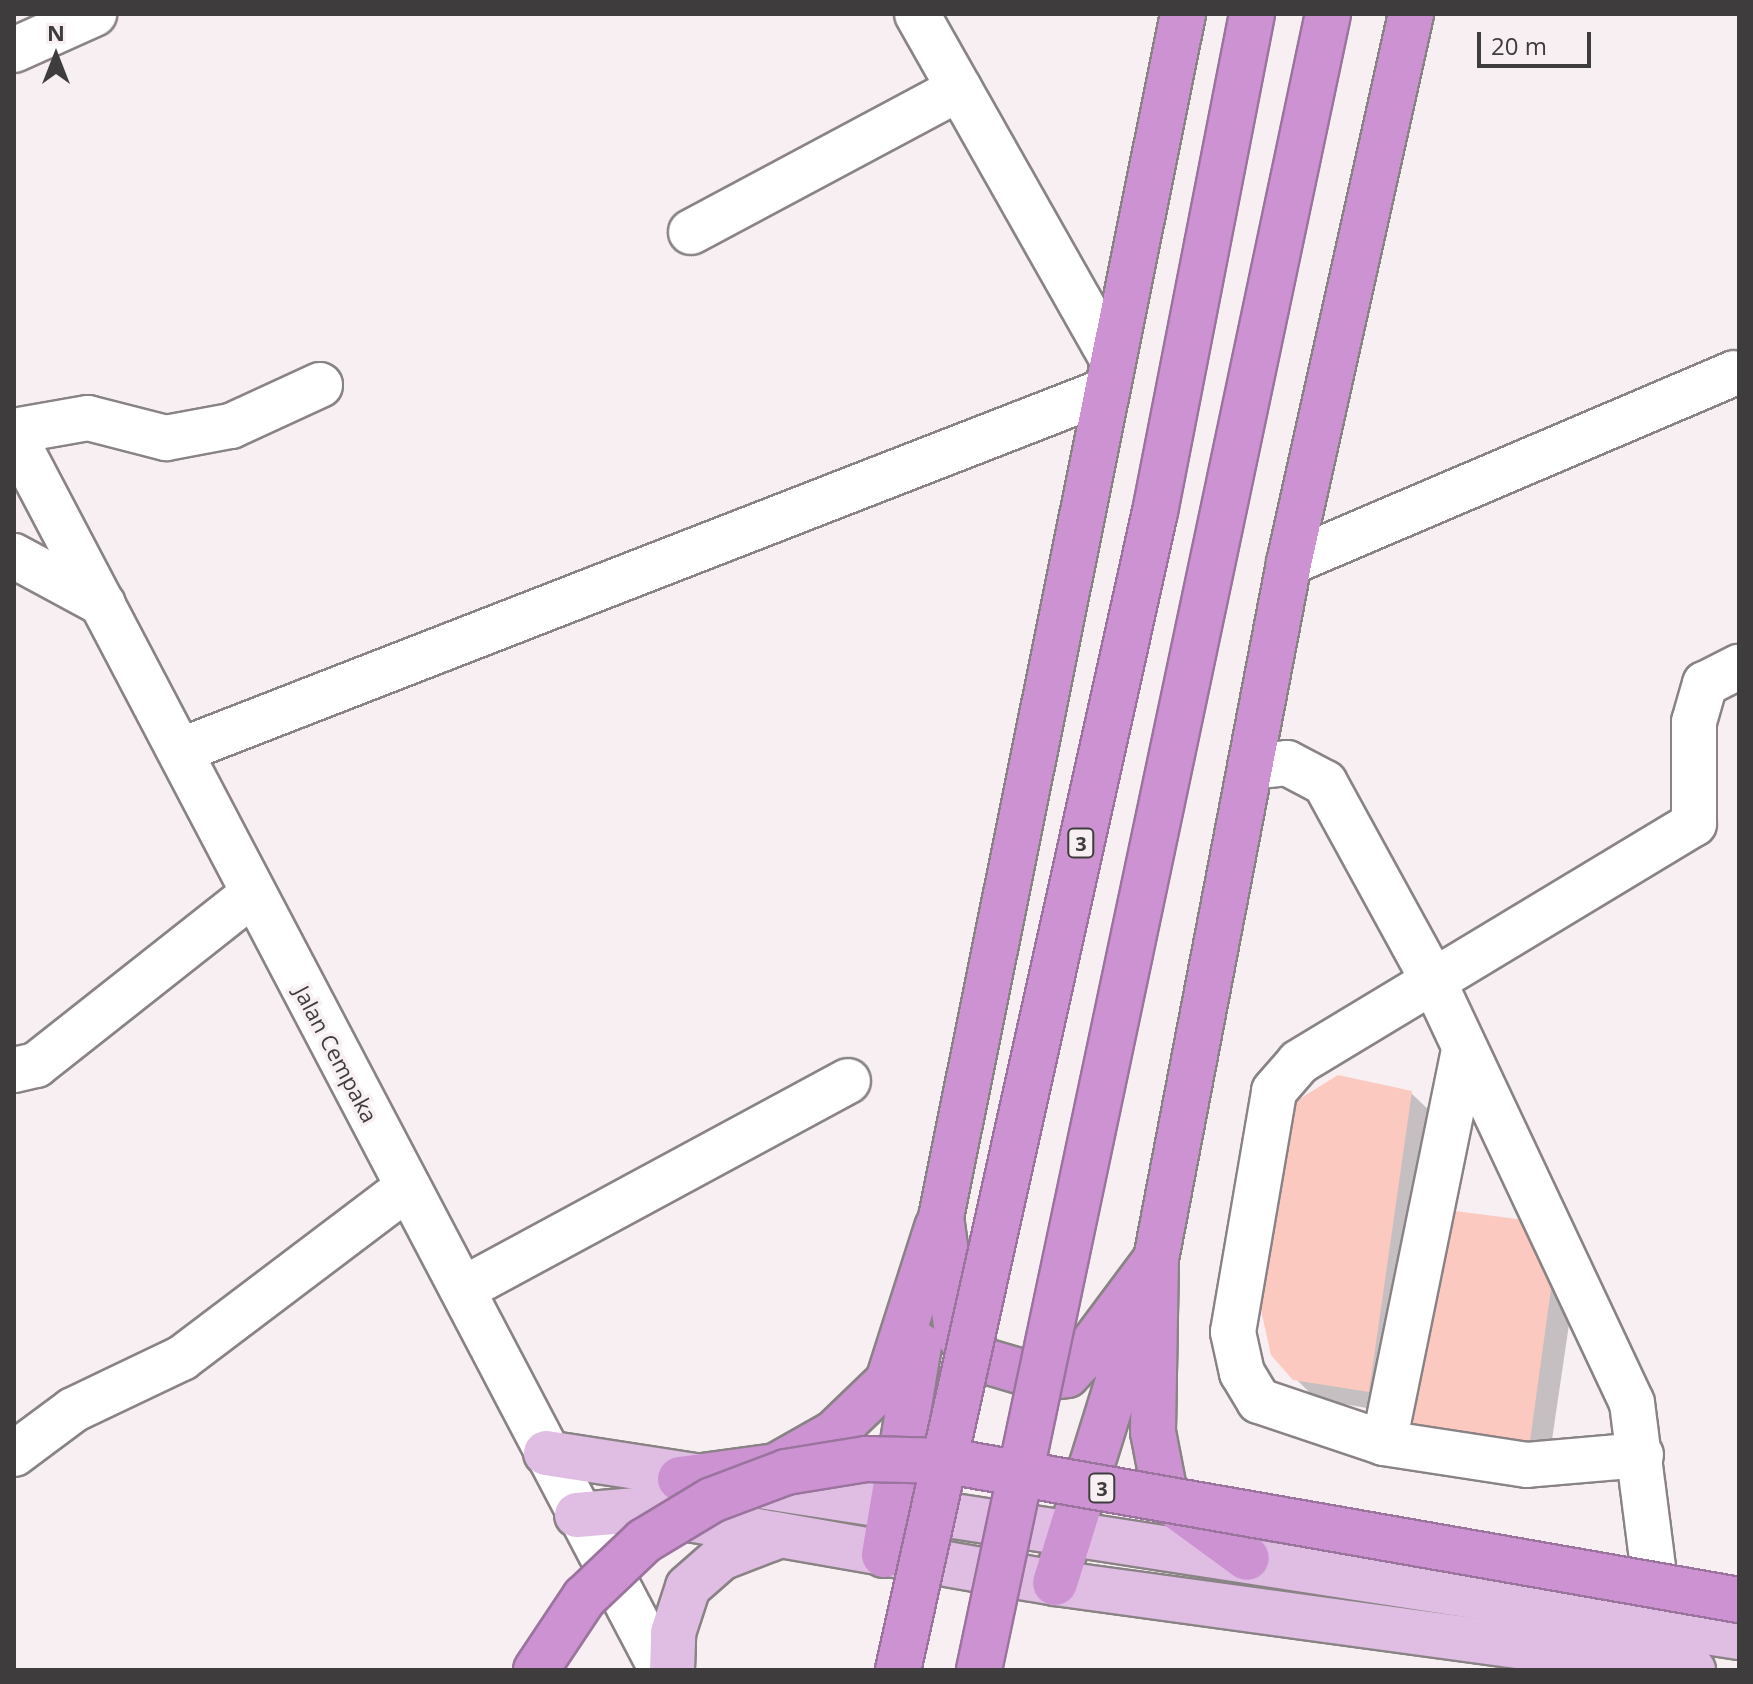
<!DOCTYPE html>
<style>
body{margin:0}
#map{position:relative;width:1753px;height:1684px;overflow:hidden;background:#f8eff2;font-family:"Open Sans",sans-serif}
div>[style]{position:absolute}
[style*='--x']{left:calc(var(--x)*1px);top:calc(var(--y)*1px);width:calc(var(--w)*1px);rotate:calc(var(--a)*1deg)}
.shadow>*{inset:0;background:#0003}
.building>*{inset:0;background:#fbc9c0}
.roads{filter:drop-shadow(2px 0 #8a8385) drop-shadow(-2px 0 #8a8385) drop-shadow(0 2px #8a8385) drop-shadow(0 -2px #8a8385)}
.minor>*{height:44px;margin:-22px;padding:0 22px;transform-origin:22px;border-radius:22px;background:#fff}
.major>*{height:44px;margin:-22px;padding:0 22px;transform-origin:22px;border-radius:22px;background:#e0bee4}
.highway>*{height:44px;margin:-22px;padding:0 22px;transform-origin:22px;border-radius:22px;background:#cc92d2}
.bridges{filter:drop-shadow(2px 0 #9b749e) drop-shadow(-2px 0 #9b749e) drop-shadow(0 2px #9b749e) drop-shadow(0 -2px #9b749e)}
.highway-bridge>*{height:44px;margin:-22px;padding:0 22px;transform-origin:22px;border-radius:22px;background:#cc92d2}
span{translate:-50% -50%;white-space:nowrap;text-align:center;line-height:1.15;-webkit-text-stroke:7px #f8eff2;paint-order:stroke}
.shield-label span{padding:2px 6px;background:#f8eff2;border:2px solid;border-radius:6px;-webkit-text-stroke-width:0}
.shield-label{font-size:20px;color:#3f3c3d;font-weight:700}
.street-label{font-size:22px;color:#3f3c3d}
.frame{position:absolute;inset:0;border:16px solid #3f3c3d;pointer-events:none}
.north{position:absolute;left:16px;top:16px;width:80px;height:80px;-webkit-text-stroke:6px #f8eff2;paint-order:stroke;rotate:0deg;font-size:22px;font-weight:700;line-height:32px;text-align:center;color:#3f3c3d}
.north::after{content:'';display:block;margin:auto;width:28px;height:36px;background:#3f3c3d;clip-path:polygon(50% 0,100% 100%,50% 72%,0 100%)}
.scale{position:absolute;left:1477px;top:32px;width:114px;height:36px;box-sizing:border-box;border:4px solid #3f3c3d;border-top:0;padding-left:10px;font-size:24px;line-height:28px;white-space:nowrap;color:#3f3c3d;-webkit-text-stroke:6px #f8eff2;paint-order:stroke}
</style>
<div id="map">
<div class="shadow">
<i style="clip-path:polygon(1411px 1093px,1432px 1113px,1389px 1412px,1316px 1399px,1295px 1378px)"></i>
<i style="clip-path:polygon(1545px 1243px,1572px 1304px,1548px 1467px,1434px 1451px)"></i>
</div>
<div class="building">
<i style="clip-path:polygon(1338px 1075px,1412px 1091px,1369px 1392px,1293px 1380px,1271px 1355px,1261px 1310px,1293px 1103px)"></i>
<i style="clip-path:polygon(1447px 1210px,1525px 1220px,1552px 1282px,1529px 1448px,1412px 1431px)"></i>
</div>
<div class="roads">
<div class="minor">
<i style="--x:917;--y:14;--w:390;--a:60.5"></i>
<i style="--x:14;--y:50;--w:88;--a:-24.2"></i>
<i style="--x:691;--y:232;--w:304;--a:-28.1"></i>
<i style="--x:14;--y:431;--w:75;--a:-10"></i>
<i style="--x:88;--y:418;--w:81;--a:14.4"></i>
<i style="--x:166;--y:438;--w:66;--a:-10.5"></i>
<i style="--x:231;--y:426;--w:98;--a:-24.7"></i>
<i style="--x:14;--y:436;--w:1394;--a:62.3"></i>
<i style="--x:14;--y:556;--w:101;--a:28.3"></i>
<i style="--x:1289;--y:563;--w:484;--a:-23.1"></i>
<i style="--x:182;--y:750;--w:987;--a:-21.26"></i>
<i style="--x:1250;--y:767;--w:37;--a:-6"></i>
<i style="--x:1287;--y:763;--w:43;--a:27.8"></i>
<i style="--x:1325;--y:783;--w:225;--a:61.3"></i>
<i style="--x:1433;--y:980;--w:467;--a:64.8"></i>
<i style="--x:1632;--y:1403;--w:220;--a:82.7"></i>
<i style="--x:14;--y:1070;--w:23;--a:-13"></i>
<i style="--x:36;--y:1065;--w:274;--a:-38.3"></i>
<i style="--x:467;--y:1287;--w:433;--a:-28.4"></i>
<i style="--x:1384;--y:1443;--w:401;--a:-78.5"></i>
<i style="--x:14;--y:1454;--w:74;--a:-36.7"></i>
<i style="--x:73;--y:1410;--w:121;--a:-25.5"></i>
<i style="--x:182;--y:1358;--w:282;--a:-37.1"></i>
<i style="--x:1641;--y:1455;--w:114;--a:175"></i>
<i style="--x:1527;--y:1465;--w:145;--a:-171.3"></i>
<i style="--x:1384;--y:1443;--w:132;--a:-161.4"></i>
<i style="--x:1259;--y:1401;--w:33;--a:-121"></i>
<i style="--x:1242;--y:1373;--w:42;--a:-102.4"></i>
<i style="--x:1233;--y:1332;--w:244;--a:-80.3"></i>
<i style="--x:1274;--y:1091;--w:38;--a:-49"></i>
<i style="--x:1299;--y:1062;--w:461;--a:-31.1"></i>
<i style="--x:1694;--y:824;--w:102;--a:-90"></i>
<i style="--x:1694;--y:722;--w:40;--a:-74"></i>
<i style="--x:1705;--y:684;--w:38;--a:-27"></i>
</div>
<div class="major">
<i style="--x:546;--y:1453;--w:1207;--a:8.77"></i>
<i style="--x:577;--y:1515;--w:60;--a:-4.8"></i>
<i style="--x:637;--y:1510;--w:424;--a:9.9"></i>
<i style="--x:1055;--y:1583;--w:644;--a:7.77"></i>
<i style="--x:672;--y:1670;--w:37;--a:-88"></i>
<i style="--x:673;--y:1633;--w:48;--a:-71.9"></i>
<i style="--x:688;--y:1587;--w:44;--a:-41.3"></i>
<i style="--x:721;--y:1558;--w:61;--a:-21.1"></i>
</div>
<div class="highway">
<i style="--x:1183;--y:14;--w:1227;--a:101.37"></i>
<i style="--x:941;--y:1217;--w:117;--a:82.1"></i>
<i style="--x:957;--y:1333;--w:31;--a:54"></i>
<i style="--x:975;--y:1358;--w:71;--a:16.4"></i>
<i style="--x:1043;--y:1378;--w:24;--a:-7"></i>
<i style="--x:1067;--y:1375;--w:19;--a:-47"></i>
<i style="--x:1080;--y:1361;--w:127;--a:-53.3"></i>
<i style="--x:1156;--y:1259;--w:709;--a:-79.18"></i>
<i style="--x:1289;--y:563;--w:562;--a:-77.47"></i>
<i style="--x:1156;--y:1259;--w:173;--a:91"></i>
<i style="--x:1153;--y:1432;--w:68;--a:79"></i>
<i style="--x:1166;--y:1499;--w:100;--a:36.1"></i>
<i style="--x:680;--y:1479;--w:97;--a:-7.7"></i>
<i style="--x:776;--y:1466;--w:67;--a:-29.6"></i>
<i style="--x:834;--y:1433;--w:75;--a:-43.9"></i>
<i style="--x:888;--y:1381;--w:162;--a:-72.3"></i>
<i style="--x:884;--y:1555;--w:213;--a:-80.5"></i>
<i style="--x:1055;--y:1583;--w:293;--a:-72.7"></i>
</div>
</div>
<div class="bridges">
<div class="highway-bridge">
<i style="--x:536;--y:1670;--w:87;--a:-56.3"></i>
<i style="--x:584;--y:1598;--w:83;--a:-43.5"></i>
<i style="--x:644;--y:1541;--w:79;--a:-31.1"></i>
<i style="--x:712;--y:1500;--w:79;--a:-20.7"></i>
<i style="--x:786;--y:1472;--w:81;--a:-9.2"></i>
<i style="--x:866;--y:1459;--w:82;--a:1.4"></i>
<i style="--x:948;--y:1461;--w:803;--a:9.97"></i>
<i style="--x:898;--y:1670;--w:1186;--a:-77.49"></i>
<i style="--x:1155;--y:512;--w:507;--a:-78.98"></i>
<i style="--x:979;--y:1670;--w:1692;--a:-78.1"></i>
</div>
</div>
<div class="shield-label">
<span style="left:1081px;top:843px">3</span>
<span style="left:1102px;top:1488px">3</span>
</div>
<div class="street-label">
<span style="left:336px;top:1054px;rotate:62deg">Jalan Cempaka</span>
</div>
<div class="frame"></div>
<div class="north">N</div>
<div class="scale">20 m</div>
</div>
